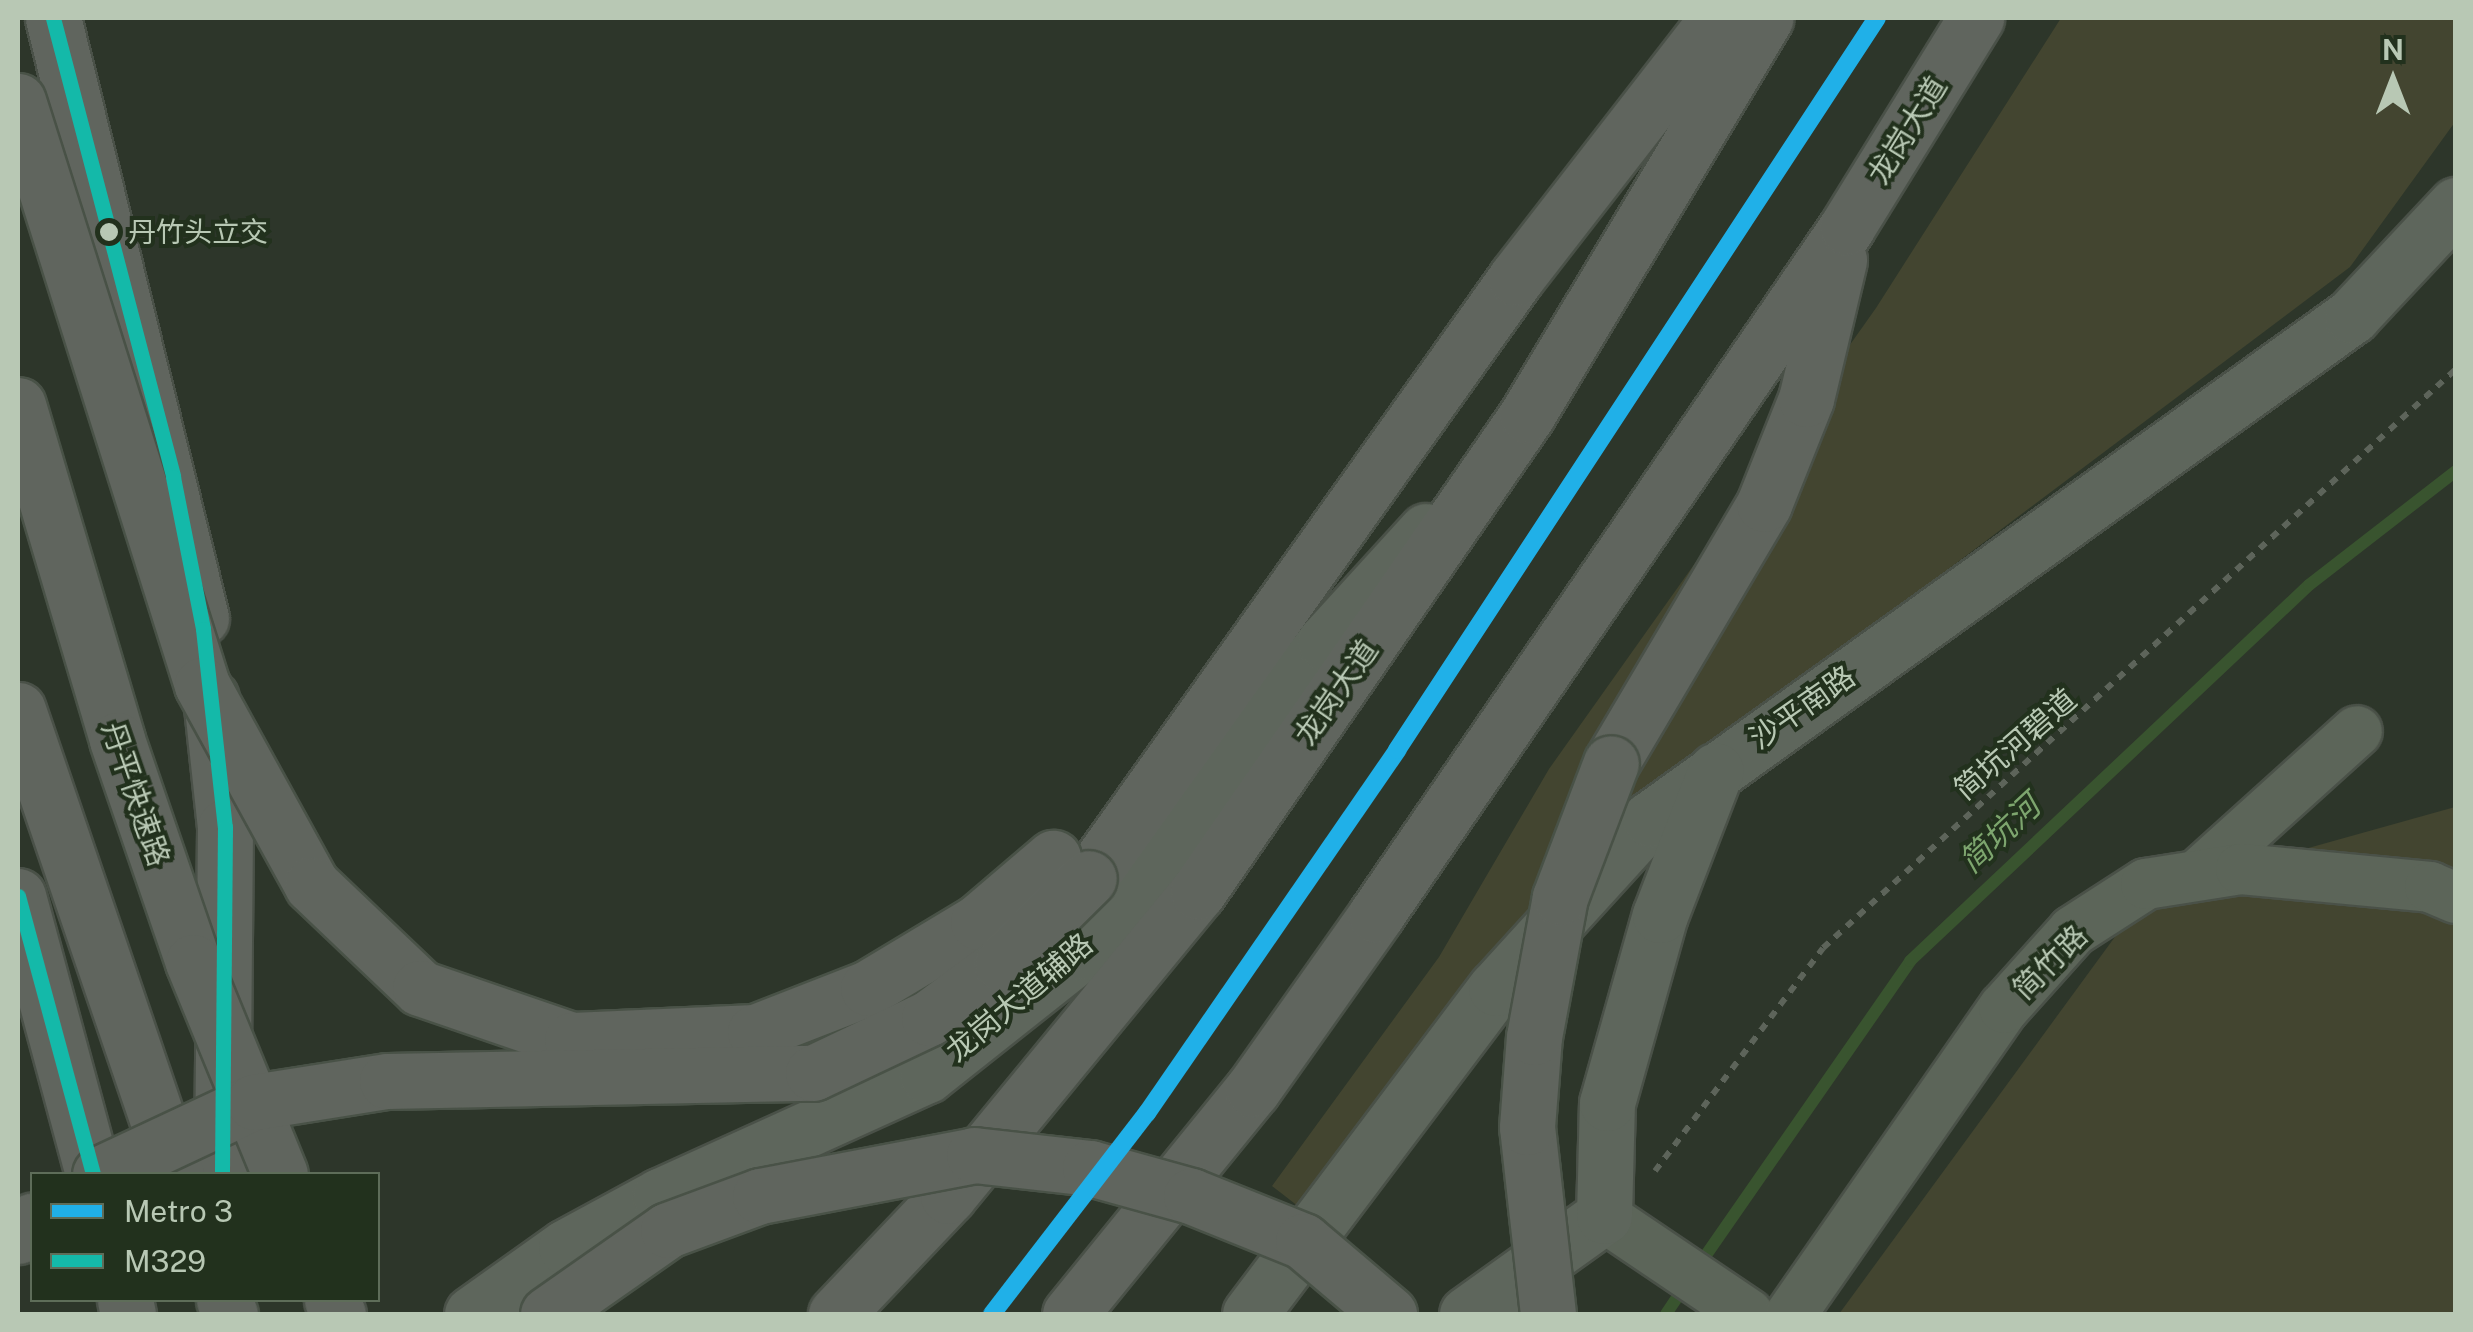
<!DOCTYPE html>
<meta charset="utf-8">
<style>
body{margin:0}
#map{position:relative;width:2473px;height:1332px;overflow:hidden;background:#2d362a;font-family:"Public Sans","Noto Sans SC",sans-serif}
div>[style]{position:absolute}
[style*='--x']{left:calc(var(--x)*1px);top:calc(var(--y)*1px);width:calc(var(--w)*1px);rotate:calc(var(--a)*1deg)}
.green>*{inset:0;background:#434530}
.stream>*{height:12px;margin:-6px;padding:0 6px;transform-origin:6px;border-radius:6px;background:#39542f}
.path>*{height:6px;margin-top:-3px;transform-origin:0;background:repeating-linear-gradient(90deg,#5d645a 0 8px,transparent 0 16px)}
.roads{filter:drop-shadow(2px 0 #4a5148) drop-shadow(-2px 0 #4a5148) drop-shadow(0 2px #4a5148) drop-shadow(0 -2px #4a5148)}
.minor>*{height:50px;margin:-25px;padding:0 25px;transform-origin:25px;border-radius:25px;background:#5c6559}
.major>*{height:55px;margin:-27.5px;padding:0 27.5px;transform-origin:27.5px;border-radius:27.5px;background:#5e665c}
.highway>*{height:55px;margin:-27.5px;padding:0 27.5px;transform-origin:27.5px;border-radius:27.5px;background:#60655e}
.bridges{filter:drop-shadow(2px 0 #495247) drop-shadow(-2px 0 #495247) drop-shadow(0 2px #495247) drop-shadow(0 -2px #495247)}
.highway-bridge>*{height:55px;margin:-27.5px;padding:0 27.5px;transform-origin:27.5px;border-radius:27.5px;background:#60655e}
.bus-1>*{height:15px;margin:-7.5px;padding:0 7.5px;transform-origin:7.5px;border-radius:7.5px;background:#14b9a9}
.metro-1>*{height:18px;margin:-9px;padding:0 9px;transform-origin:9px;border-radius:9px;background:#20b0e8}
.dots>*{width:28px;height:28px;translate:-50% -50%;box-sizing:border-box;border:5px solid #22311d;border-radius:50%}
span{translate:-50% -50%;white-space:nowrap;text-align:center;line-height:1.15;-webkit-text-stroke:8px #22311d;paint-order:stroke}
.bus-label{font-size:28px;color:#b8c8b4}
.left{translate:0 -50%;text-align:left}
.street-label{font-size:30px;color:#b8c8b4}
.water-label{font-size:32px;color:#7da56e;font-style:italic}
.frame{position:absolute;inset:0;border:20px solid #b8c8b4;pointer-events:none}
.legend{position:absolute;left:30px;top:1172px;width:350px;height:130px;box-sizing:border-box;background:#22311d;border:2px solid #5e6d59;margin:0;padding:12px 18px;list-style:none;font-size:30px;color:#b8c8b4}
.legend li{display:flex;align-items:center;gap:20px;height:50px}
.legend b{width:50px;border:2px solid #5e6d59}
.north{position:absolute;left:2343px;top:30px;width:100px;height:100px;-webkit-text-stroke:8px #22311d;paint-order:stroke;rotate:0deg;font-size:28px;font-weight:700;line-height:40px;text-align:center;color:#b8c8b4}
.north::after{content:'';display:block;margin:auto;width:35px;height:45px;background:#b8c8b4;clip-path:polygon(50% 0,100% 100%,50% 72%,0 100%)}
</style>
<div id="map">
<div class="green">
<i style="clip-path:polygon(2061px 18px,2455px 18px,2455px 122px,2350px 267px,1781px 695px,1303px 1210px,1272px 1186px,1439px 957px,1549px 769px,1876px 308px)"></i>
<i style="clip-path:polygon(2455px 807px,2455px 1314px,1839px 1314px,2147px 893px)"></i>
</div>
<div class="stream">
<i style="--x:1697;--y:1268;--w:374;--a:-55.2"></i>
<i style="--x:1910;--y:961;--w:548;--a:-43.3"></i>
<i style="--x:2309;--y:585;--w:186;--a:-37.8"></i>
<i style="--x:1666;--y:1314;--w:36;--a:-56"></i>
</div>
<div class="path">
<i style="--x:1655;--y:1171;--w:279;--a:-53"></i>
<i style="--x:1823;--y:948;--w:858;--a:-42.45"></i>
</div>
<div class="roads">
<div class="minor">
<i style="--x:2201;--y:872;--w:210;--a:-42.1"></i>
<i style="--x:1619;--y:1227;--w:156;--a:34"></i>
<i style="--x:1791;--y:1314;--w:373;--a:-55.2"></i>
<i style="--x:2004;--y:1008;--w:103;--a:-48.1"></i>
<i style="--x:2073;--y:931;--w:87;--a:-32.8"></i>
<i style="--x:2146;--y:884;--w:96;--a:-9"></i>
<i style="--x:2241;--y:869;--w:190;--a:5.4"></i>
<i style="--x:2430;--y:887;--w:28;--a:23"></i>
</div>
<div class="major">
<i style="--x:472;--y:1314;--w:115;--a:-35.5"></i>
<i style="--x:566;--y:1247;--w:107;--a:-28.5"></i>
<i style="--x:660;--y:1196;--w:293;--a:-24.4"></i>
<i style="--x:927;--y:1075;--w:198;--a:-38.4"></i>
<i style="--x:1082;--y:952;--w:394;--a:-51.9"></i>
<i style="--x:1325;--y:642;--w:150;--a:-47.7"></i>
<i style="--x:1250;--y:1314;--w:408;--a:-53"></i>
<i style="--x:1496;--y:988;--w:229;--a:-47.7"></i>
<i style="--x:1650;--y:819;--w:864;--a:-35.62"></i>
<i style="--x:2352;--y:316;--w:152;--a:-46.9"></i>
<i style="--x:1467;--y:1314;--w:168;--a:-35.6"></i>
<i style="--x:1604;--y:1216;--w:113;--a:-88.5"></i>
<i style="--x:1607;--y:1103;--w:195;--a:-74.3"></i>
<i style="--x:1660;--y:915;--w:155;--a:-68.9"></i>
</div>
<div class="highway">
<i style="--x:53;--y:18;--w:618;--a:76.14"></i>
<i style="--x:211;--y:698;--w:130;--a:83.8"></i>
<i style="--x:225;--y:827;--w:347;--a:90.5"></i>
<i style="--x:18;--y:710;--w:490;--a:71.2"></i>
<i style="--x:1611;--y:763;--w:301;--a:-59.4"></i>
<i style="--x:1764;--y:504;--w:113;--a:-68.2"></i>
<i style="--x:1806;--y:399;--w:143;--a:-76.6"></i>
<i style="--x:1089;--y:878;--w:736;--a:-54.56"></i>
<i style="--x:1516;--y:278;--w:329;--a:-52.2"></i>
<i style="--x:18;--y:896;--w:288;--a:74.9"></i>
<i style="--x:18;--y:1236;--w:21;--a:-47"></i>
<i style="--x:125;--y:1300;--w:14;--a:78"></i>
<i style="--x:332;--y:1300;--w:15;--a:67"></i>
<i style="--x:836;--y:1314;--w:163;--a:-46.5"></i>
<i style="--x:948;--y:1196;--w:394;--a:-50.6"></i>
<i style="--x:1198;--y:892;--w:579;--a:-55.4"></i>
<i style="--x:1527;--y:415;--w:463;--a:-59"></i>
<i style="--x:1070;--y:1314;--w:290;--a:-50.9"></i>
<i style="--x:1253;--y:1089;--w:213;--a:-54.7"></i>
<i style="--x:1376;--y:915;--w:834;--a:-55.6"></i>
<i style="--x:1847;--y:227;--w:246;--a:-58.3"></i>
</div>
</div>
<div class="bridges">
<div class="highway-bridge">
<i style="--x:18;--y:101;--w:612;--a:72.51"></i>
<i style="--x:202;--y:685;--w:228;--a:61.2"></i>
<i style="--x:312;--y:885;--w:149;--a:43.6"></i>
<i style="--x:420;--y:988;--w:161;--a:18.9"></i>
<i style="--x:572;--y:1040;--w:183;--a:-2.5"></i>
<i style="--x:755;--y:1032;--w:121;--a:-21.3"></i>
<i style="--x:868;--y:988;--w:128;--a:-31"></i>
<i style="--x:978;--y:922;--w:99;--a:-40.5"></i>
<i style="--x:18;--y:405;--w:349;--a:73.5"></i>
<i style="--x:117;--y:740;--w:235;--a:71.1"></i>
<i style="--x:193;--y:962;--w:229;--a:67.7"></i>
<i style="--x:100;--y:1174;--w:170;--a:-25.1"></i>
<i style="--x:254;--y:1102;--w:135;--a:-9"></i>
<i style="--x:387;--y:1081;--w:426;--a:-1.1"></i>
<i style="--x:813;--y:1073;--w:128;--a:-25.4"></i>
<i style="--x:929;--y:1018;--w:91;--a:-36.5"></i>
<i style="--x:1002;--y:964;--w:122;--a:-44.7"></i>
<i style="--x:224;--y:1300;--w:15;--a:67"></i>
<i style="--x:548;--y:1314;--w:146;--a:-35"></i>
<i style="--x:668;--y:1230;--w:98;--a:-20.3"></i>
<i style="--x:760;--y:1196;--w:218;--a:-10.8"></i>
<i style="--x:974;--y:1155;--w:117;--a:6.4"></i>
<i style="--x:1090;--y:1168;--w:105;--a:15.5"></i>
<i style="--x:1191;--y:1196;--w:121;--a:21.9"></i>
<i style="--x:1303;--y:1241;--w:113;--a:40.3"></i>
<i style="--x:1548;--y:1314;--w:188;--a:-96.4"></i>
<i style="--x:1527;--y:1127;--w:90;--a:-85.6"></i>
<i style="--x:1534;--y:1037;--w:142;--a:-79.5"></i>
<i style="--x:1560;--y:897;--w:143;--a:-69.2"></i>
</div>
</div>
<div class="bus-1">
<i style="--x:53;--y:18;--w:474;--a:75.3"></i>
<i style="--x:173;--y:477;--w:155;--a:78.8"></i>
<i style="--x:203;--y:629;--w:199;--a:83.7"></i>
<i style="--x:225;--y:827;--w:347;--a:90.5"></i>
<i style="--x:18;--y:896;--w:288;--a:74.9"></i>
</div>
<div class="metro-1">
<i style="--x:992;--y:1314;--w:254;--a:-52.4"></i>
<i style="--x:1147;--y:1113;--w:441;--a:-55.4"></i>
<i style="--x:1397;--y:750;--w:875;--a:-56.75"></i>
</div>
<div class="dots">
<i style="left:109px;top:232px;background:#b8c8b4"></i>
</div>
<div class="bus-label">
<span class="left" style="left:128px;top:232px">丹竹头立交</span>
</div>
<div class="street-label">
<span style="left:1907px;top:130px;rotate:-58deg">龙岗大道</span>
<span style="left:1336px;top:692px;rotate:-55deg">龙岗大道</span>
<span style="left:1802px;top:707px;rotate:-35deg">沙平南路</span>
<span style="left:2015px;top:744px;rotate:-41deg">简坑河碧道</span>
<span style="left:136px;top:794px;rotate:71deg">丹平快速路</span>
<span style="left:2050px;top:962px;rotate:-45deg">简竹路</span>
<span style="left:1019px;top:997px;rotate:-40deg">龙岗大道辅路</span>
</div>
<div class="water-label">
<span style="left:2000px;top:834px;rotate:-43deg">简坑河</span>
</div>
<div class="frame"></div>
<ul class="legend">
<li><b style="height:12px;background:#20b0e8"></b>Metro 3</li>
<li><b style="height:12px;background:#14b9a9"></b>M329</li>
</ul>
<div class="north">N</div>
</div>
